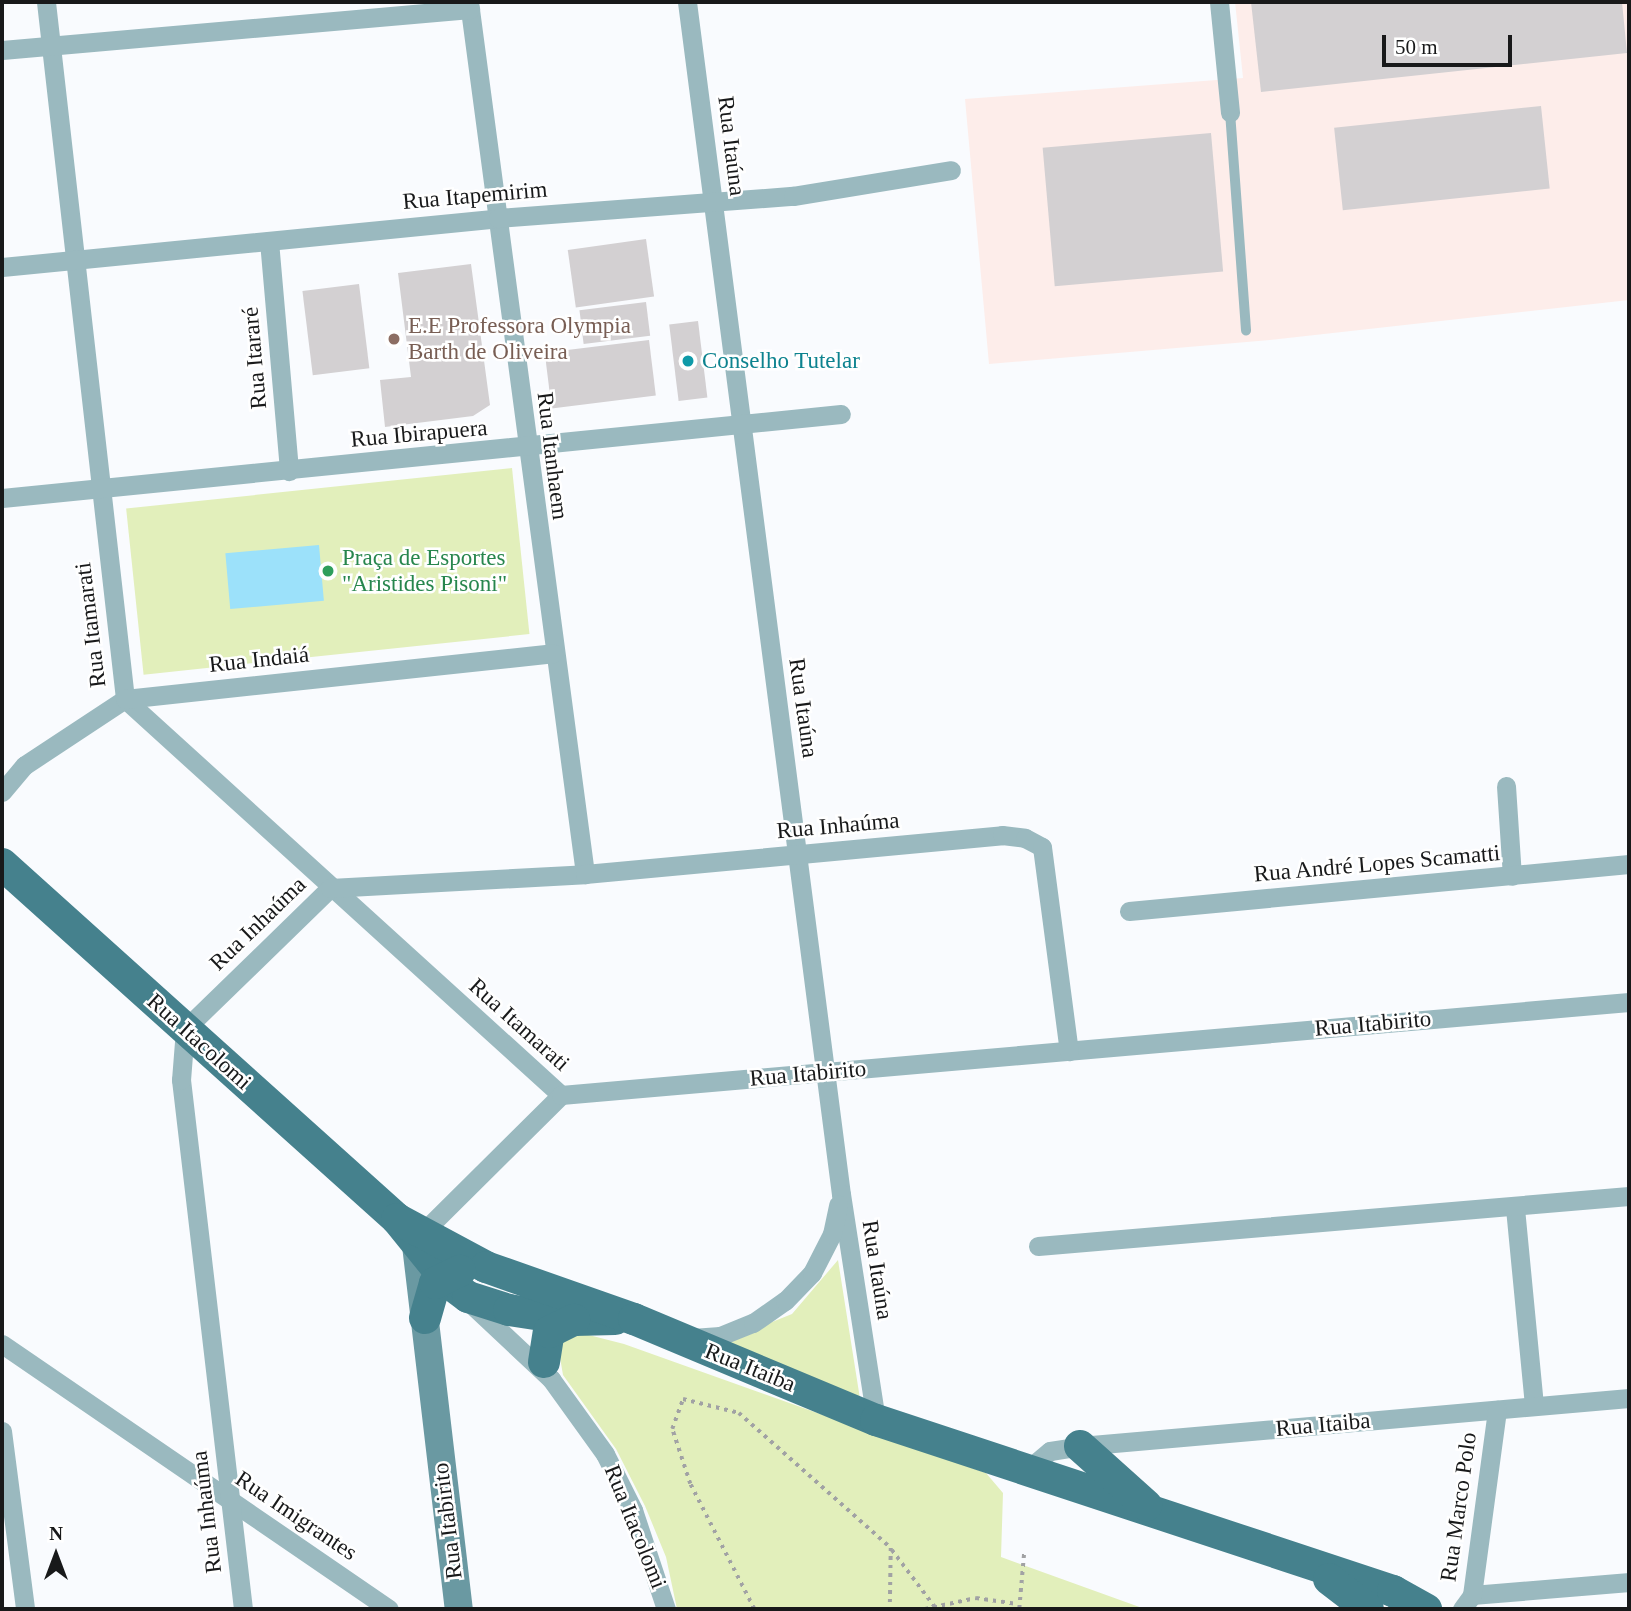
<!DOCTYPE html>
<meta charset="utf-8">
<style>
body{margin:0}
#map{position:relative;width:1631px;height:1611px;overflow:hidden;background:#f9fbfe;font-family:"Times New Roman",serif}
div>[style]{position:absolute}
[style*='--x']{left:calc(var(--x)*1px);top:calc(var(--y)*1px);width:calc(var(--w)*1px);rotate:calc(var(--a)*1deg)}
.industrial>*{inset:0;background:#fdedea}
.green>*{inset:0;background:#e2efbb;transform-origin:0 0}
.water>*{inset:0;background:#9ce1fa;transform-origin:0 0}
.building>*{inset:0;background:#d3d0d2;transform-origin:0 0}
.path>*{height:3.5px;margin-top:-1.75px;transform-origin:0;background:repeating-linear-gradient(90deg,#a1a2a4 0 3.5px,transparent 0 8.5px)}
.lane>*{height:10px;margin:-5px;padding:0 5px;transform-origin:5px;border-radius:5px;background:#9ab9bf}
.street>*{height:19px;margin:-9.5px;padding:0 9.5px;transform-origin:9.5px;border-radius:9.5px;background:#9ab9bf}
.secondary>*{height:28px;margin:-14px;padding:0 14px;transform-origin:14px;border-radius:14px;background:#6a99a2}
.primary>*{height:32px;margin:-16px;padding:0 16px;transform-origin:16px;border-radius:16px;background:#45818d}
.dots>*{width:19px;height:19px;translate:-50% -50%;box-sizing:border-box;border:4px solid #fff;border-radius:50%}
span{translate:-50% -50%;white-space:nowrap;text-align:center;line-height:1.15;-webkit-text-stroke:5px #fff;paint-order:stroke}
.street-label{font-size:23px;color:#18191a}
.education-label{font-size:23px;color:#785e54}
.left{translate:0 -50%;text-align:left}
.culture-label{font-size:23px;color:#0d838f}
.leisure-label{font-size:23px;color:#27864d}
.frame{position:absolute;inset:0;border:4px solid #18191a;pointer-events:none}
.north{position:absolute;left:21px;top:1520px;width:70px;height:70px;-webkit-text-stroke:5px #fff;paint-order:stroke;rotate:0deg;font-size:19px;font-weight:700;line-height:28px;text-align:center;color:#18191a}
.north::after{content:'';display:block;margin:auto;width:24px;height:32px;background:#18191a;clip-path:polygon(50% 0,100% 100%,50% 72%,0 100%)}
.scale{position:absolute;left:1382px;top:35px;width:130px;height:32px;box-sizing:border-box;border:4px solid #18191a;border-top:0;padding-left:9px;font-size:21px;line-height:24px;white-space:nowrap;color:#18191a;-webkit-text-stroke:5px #fff;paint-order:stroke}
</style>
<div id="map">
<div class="industrial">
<i style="clip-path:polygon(1235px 2px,1629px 2px,1629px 300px,1270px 340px,989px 364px,965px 99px,1243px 78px)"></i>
</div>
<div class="green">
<i style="left:512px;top:468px;width:167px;height:388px;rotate:84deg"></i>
<i style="clip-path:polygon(838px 1260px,861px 1405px,712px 1346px,792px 1314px)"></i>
<i style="clip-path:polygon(577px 1332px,624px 1344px,986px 1473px,1003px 1493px,1001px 1557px,1145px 1609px,677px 1609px,666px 1557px,645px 1506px,616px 1449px,563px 1375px,557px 1340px)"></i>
</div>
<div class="water">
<i style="left:319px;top:545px;width:56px;height:94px;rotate:85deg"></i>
</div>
<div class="building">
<i style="clip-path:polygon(1251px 2px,1622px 2px,1627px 53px,1261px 92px)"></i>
<i style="left:1541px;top:106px;width:83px;height:208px;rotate:84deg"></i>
<i style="left:1211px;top:133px;width:139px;height:169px;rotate:85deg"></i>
<i style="left:646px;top:239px;width:58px;height:79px;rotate:82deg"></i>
<i style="clip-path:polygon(471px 264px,490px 405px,473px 416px,385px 427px,380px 380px,411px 377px,398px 273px)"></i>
<i style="left:359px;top:284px;width:85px;height:57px;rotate:83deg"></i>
<i style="left:646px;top:302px;width:34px;height:67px;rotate:83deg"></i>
<i style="left:698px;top:321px;width:77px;height:29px;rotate:83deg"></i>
<i style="left:649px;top:340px;width:56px;height:105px;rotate:83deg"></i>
</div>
<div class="path">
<i style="--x:892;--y:1550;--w:71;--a:53"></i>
<i style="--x:754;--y:1609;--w:140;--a:-117.1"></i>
<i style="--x:690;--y:1484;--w:58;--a:-108.1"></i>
<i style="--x:672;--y:1429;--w:32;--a:-70"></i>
<i style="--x:683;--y:1399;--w:58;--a:14"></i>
<i style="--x:739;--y:1413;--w:203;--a:41.6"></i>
<i style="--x:891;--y:1548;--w:61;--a:90.9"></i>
<i style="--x:925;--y:1609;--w:52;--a:-12.2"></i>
<i style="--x:976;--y:1598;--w:42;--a:8.1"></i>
<i style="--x:1019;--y:1609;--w:57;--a:-85"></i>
</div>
<div class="lane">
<i style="--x:1230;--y:112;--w:219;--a:85.8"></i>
</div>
<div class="street">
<i style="--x:46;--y:2;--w:701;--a:83.53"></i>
<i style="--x:125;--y:699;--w:589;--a:42.25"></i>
<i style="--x:469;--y:2;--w:880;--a:82.42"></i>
<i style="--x:687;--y:2;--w:1202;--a:82.64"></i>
<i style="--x:841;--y:1194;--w:229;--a:81.2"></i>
<i style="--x:1219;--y:2;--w:111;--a:84.3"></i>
<i style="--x:2;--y:50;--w:470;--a:-5"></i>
<i style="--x:269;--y:241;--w:231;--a:85"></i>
<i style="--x:2;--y:267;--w:498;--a:-5.6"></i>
<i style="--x:498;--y:218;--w:296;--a:-4.3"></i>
<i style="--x:793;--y:196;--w:160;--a:-9.3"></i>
<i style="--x:2;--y:498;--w:843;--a:-5.72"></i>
<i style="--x:1506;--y:786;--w:90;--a:86.2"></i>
<i style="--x:2;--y:792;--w:35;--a:-50"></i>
<i style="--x:25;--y:765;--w:120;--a:-33.4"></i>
<i style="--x:125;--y:699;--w:430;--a:-6.1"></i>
<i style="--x:1129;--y:911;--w:502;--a:-5.37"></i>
<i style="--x:1515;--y:1208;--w:199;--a:84.5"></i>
<i style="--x:422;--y:1233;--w:196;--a:-44.8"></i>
<i style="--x:561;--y:1095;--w:1072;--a:-4.98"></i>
<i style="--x:1038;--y:1246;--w:593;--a:-4.84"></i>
<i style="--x:468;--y:1301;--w:114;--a:43.2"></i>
<i style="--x:551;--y:1379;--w:92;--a:54.2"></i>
<i style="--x:605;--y:1454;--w:63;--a:63.4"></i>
<i style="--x:633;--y:1510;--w:104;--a:71.6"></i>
<i style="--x:692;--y:1338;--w:28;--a:-4"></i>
<i style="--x:720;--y:1336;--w:35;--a:-22"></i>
<i style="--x:753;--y:1323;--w:39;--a:-35"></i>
<i style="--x:785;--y:1301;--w:39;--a:-46"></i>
<i style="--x:812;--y:1273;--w:44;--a:-62.9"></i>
<i style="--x:832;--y:1234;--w:30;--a:-78"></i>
<i style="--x:2;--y:1344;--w:469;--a:34.4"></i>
<i style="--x:2;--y:1431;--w:179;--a:82.6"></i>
<i style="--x:1026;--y:1471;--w:31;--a:-40"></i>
<i style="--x:1050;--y:1451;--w:30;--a:-9"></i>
<i style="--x:1080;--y:1446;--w:551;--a:-5"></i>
<i style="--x:1472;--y:1595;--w:158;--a:-4.7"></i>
<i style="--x:243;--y:1609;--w:533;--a:-96.68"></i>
<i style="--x:181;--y:1080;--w:51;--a:-85.5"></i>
<i style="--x:185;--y:1029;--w:202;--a:-44.2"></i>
<i style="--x:330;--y:888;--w:255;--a:-3.1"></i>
<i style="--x:585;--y:874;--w:419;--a:-5.3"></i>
<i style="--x:1002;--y:835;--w:23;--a:7"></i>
<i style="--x:1025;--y:838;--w:19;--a:28"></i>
<i style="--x:1042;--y:847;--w:206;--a:82.5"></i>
<i style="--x:1462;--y:1609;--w:17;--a:-54"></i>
<i style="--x:1472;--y:1595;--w:187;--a:-82.3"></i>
</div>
<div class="secondary">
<i style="--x:420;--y:1236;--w:10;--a:114"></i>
<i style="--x:416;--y:1245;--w:367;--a:83.3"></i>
</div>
<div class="primary">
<i style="--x:2;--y:864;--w:531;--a:41.95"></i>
<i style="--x:397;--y:1219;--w:81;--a:51"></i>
<i style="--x:448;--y:1282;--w:25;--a:37"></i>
<i style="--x:468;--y:1297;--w:43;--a:17.6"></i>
<i style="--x:509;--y:1310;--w:66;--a:8.7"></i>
<i style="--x:574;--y:1320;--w:41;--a:-1.4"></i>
<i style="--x:397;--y:1219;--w:101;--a:28.3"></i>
<i style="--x:486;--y:1267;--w:157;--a:19.4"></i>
<i style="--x:634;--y:1319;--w:262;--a:22.7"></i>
<i style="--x:876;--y:1420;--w:545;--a:18.3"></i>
<i style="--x:1393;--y:1591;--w:38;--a:29"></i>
<i style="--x:425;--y:1318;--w:36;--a:-74"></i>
<i style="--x:435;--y:1283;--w:28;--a:-26"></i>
<i style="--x:544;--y:1362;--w:30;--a:-81"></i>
<i style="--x:549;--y:1332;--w:28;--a:-26"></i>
<i style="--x:1080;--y:1446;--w:89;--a:41.8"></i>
<i style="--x:1329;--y:1579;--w:49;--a:37.6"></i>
</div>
<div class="dots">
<i style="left:394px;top:339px;background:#8d6e63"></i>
<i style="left:688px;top:361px;background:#0f9aa8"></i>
<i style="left:328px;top:571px;background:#2e9e5b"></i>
</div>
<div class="street-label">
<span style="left:731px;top:146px;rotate:83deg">Rua Itaúna</span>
<span style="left:475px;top:196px;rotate:-5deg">Rua Itapemirim</span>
<span style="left:255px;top:358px;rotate:-95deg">Rua Itararé</span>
<span style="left:419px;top:434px;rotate:-5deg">Rua Ibirapuera</span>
<span style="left:552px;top:456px;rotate:83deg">Rua Itanhaem</span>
<span style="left:91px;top:625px;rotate:-97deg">Rua Itamarati</span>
<span style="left:259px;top:660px;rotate:-6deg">Rua Indaiá</span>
<span style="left:803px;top:708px;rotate:82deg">Rua Itaúna</span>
<span style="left:838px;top:826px;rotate:-5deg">Rua Inhaúma</span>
<span style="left:1377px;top:864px;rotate:-5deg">Rua André Lopes Scamatti</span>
<span style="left:258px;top:924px;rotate:-44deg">Rua Inhaúma</span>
<span style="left:1373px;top:1024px;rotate:-5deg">Rua Itabirito</span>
<span style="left:519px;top:1025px;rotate:42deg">Rua Itamarati</span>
<span style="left:199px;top:1042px;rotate:42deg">Rua Itacolomi</span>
<span style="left:808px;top:1074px;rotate:-5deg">Rua Itabirito</span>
<span style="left:877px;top:1270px;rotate:81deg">Rua Itaúna</span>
<span style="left:750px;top:1368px;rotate:22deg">Rua Itaiba</span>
<span style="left:1323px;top:1425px;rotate:-5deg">Rua Itaiba</span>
<span style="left:1459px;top:1507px;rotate:-82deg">Rua Marco Polo</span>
<span style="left:207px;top:1512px;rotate:-97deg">Rua Inhaúma</span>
<span style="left:296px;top:1516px;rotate:34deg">Rua Imigrantes</span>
<span style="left:448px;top:1521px;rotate:-97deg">Rua Itabirito</span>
<span style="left:635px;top:1527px;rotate:68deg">Rua Itacolomi</span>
</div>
<div class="education-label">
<span class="left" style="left:408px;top:339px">E.E Professora Olympia<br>Barth de Oliveira</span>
</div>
<div class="culture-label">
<span class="left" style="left:702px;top:361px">Conselho Tutelar</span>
</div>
<div class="leisure-label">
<span class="left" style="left:342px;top:571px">Praça de Esportes<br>"Aristides Pisoni"</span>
</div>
<div class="frame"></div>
<div class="north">N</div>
<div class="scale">50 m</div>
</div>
